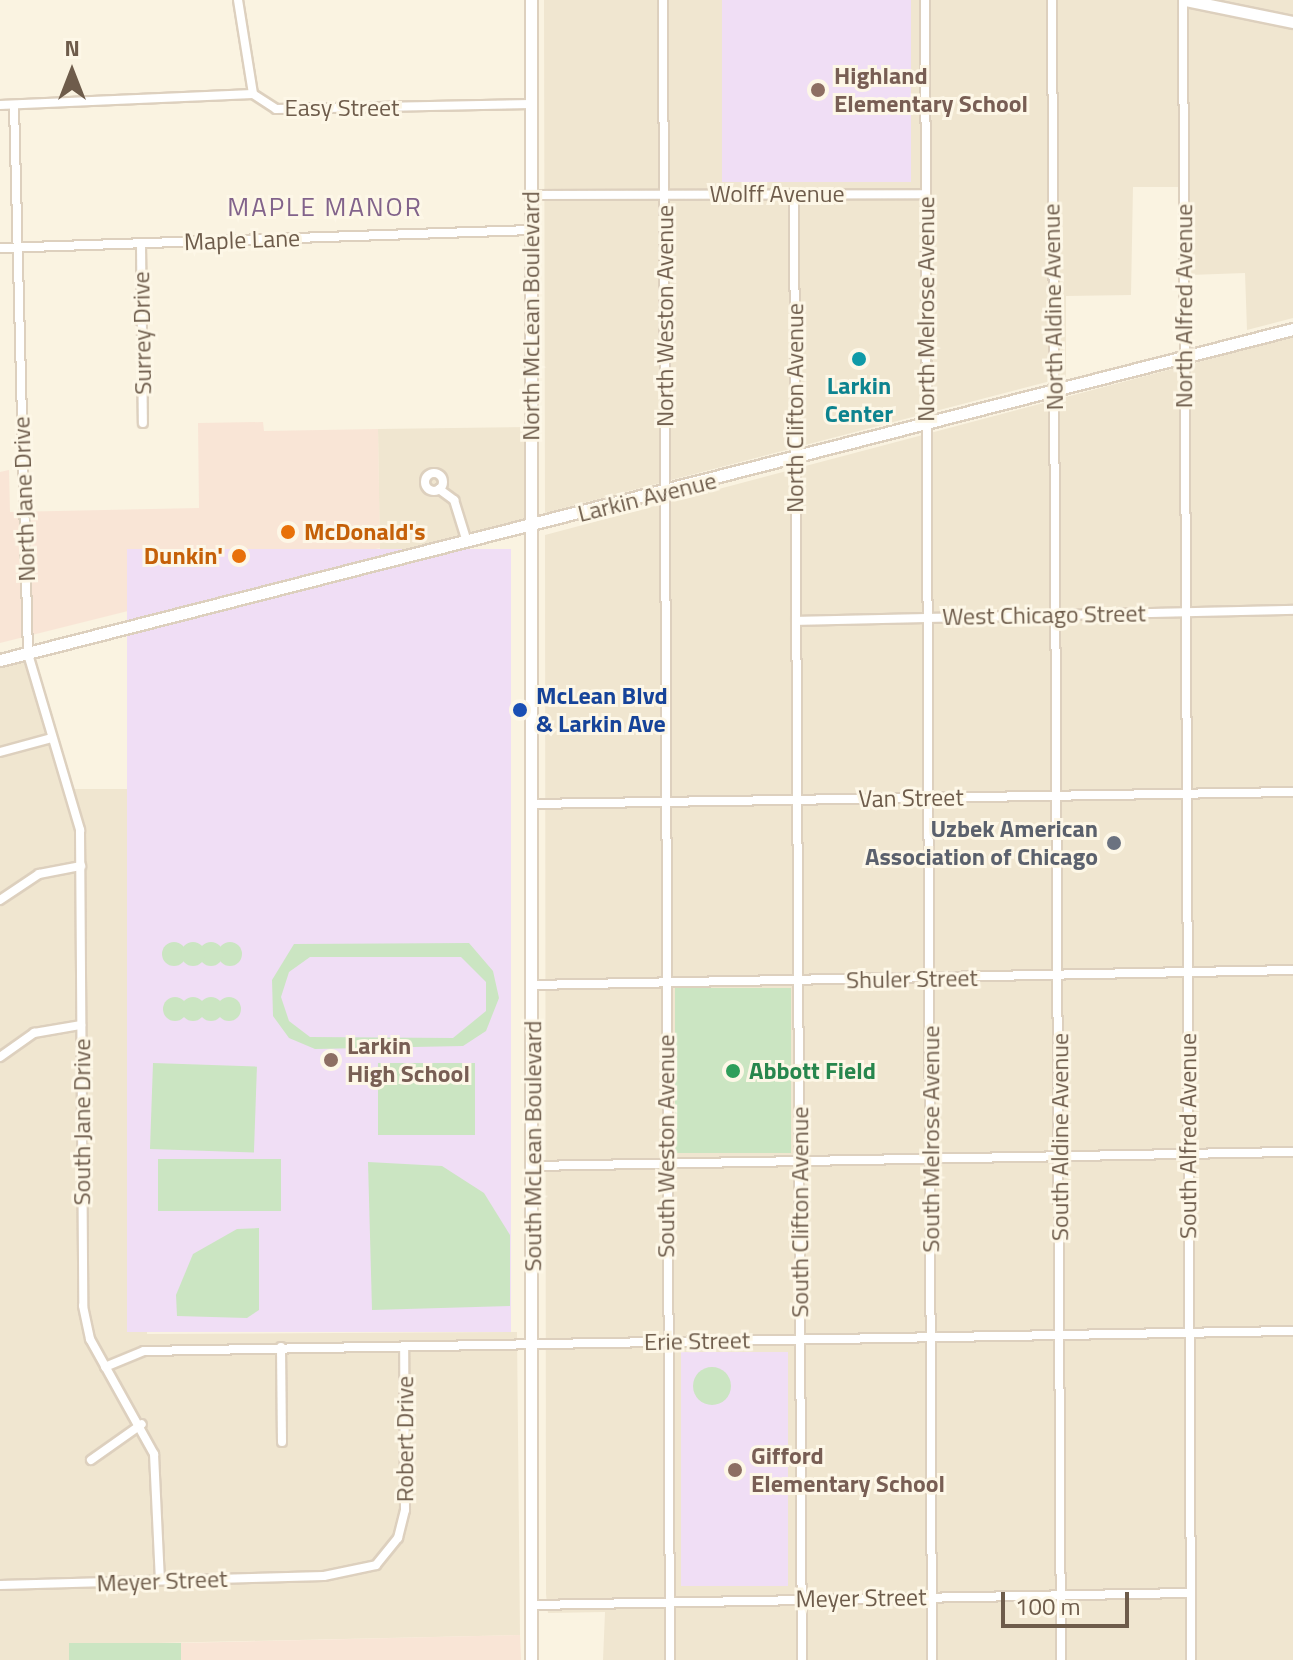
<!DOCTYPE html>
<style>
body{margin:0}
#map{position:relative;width:1293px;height:1660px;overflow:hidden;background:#faf3e1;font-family:"Titillium Web",sans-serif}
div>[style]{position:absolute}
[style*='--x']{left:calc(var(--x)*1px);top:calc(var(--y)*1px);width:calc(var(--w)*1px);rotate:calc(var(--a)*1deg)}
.residential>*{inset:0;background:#f0e6d0}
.commercial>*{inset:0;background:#f9e5d6}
.education>*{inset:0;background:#f0def5;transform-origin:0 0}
.green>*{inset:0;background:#cbe5c2;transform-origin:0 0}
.round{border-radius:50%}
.roads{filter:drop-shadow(2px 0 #ddd0be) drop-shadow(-2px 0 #ddd0be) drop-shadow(0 2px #ddd0be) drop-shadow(0 -2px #ddd0be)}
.street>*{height:8px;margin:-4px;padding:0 4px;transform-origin:4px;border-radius:4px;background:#fff}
.street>.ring{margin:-4px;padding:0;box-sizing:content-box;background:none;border:8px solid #fff;border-radius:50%}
.secondary>*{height:11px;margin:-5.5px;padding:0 5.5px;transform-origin:5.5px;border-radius:5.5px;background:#fff}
.dots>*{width:22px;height:22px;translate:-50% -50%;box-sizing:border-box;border:4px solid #fdf7e7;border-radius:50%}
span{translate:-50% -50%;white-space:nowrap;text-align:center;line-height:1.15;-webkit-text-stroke:6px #fdf7e7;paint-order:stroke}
.education-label{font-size:24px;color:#785e54;font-weight:700}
.left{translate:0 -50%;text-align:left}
.street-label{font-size:24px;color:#6e5c4b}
.culture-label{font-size:24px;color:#0d838f;font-weight:700}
.food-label{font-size:24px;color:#c56008;font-weight:700}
.right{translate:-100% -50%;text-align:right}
.transit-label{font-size:24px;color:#164399;font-weight:700}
.worship-label{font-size:24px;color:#5b616d;font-weight:700}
.leisure-label{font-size:24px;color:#27864d;font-weight:700}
.neighbourhood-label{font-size:26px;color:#82638b;letter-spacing:2px}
.north{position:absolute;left:32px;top:32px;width:80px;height:80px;-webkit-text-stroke:6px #fdf7e7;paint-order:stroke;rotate:0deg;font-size:22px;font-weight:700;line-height:32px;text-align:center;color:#6e5c4b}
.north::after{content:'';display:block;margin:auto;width:28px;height:36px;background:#6e5c4b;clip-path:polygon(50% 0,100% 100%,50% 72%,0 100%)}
.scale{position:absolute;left:1001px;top:1592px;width:128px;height:36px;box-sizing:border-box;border:4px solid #6e5c4b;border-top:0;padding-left:10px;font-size:24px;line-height:28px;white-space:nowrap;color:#6e5c4b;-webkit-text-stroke:6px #fdf7e7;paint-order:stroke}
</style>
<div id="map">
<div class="residential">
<i style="clip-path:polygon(544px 0,1293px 0,1293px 318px,1247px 330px,1245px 273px,1190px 275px,1189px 187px,1133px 187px,1131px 295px,1066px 296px,1066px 377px,545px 513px)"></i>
<i style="clip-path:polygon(1293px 337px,1293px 1660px,603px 1660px,605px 1612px,548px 1613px,546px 1594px,545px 535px)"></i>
<i style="clip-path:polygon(528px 427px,529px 524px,380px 562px,378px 429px)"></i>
<i style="clip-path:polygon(26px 657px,63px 789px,144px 789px,147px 1334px,517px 1332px,520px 1635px,69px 1645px,69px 1660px,0 1660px,0 663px)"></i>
</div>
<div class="commercial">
<i style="clip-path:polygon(263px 422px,264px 431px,378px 429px,380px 548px,0 643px,0 472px,9px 470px,10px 512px,199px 508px,198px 423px)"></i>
<i style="clip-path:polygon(520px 1635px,521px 1660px,181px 1660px,181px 1643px)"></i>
</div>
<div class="education">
<i style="left:722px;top:0;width:189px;height:182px"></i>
<i style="left:511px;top:549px;width:783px;height:384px;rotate:90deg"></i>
<i style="left:788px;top:1352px;width:234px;height:107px;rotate:90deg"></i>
</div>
<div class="green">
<i class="round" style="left:218px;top:942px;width:24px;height:24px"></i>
<i class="round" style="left:162px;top:942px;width:24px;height:24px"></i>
<i class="round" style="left:199px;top:942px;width:24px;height:24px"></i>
<i class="round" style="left:181px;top:942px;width:24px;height:24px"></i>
<i style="clip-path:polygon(evenodd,469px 943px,493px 971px,499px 998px,486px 1031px,463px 1046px,315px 1049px,289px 1038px,273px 1016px,272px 980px,294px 944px,469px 943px,310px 957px,461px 957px,486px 982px,486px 1011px,453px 1038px,310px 1037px,289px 1021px,281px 997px,289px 972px,310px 957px)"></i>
<i style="left:791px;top:988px;width:165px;height:116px;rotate:90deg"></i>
<i class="round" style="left:163px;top:997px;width:24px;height:24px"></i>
<i class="round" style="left:217px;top:997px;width:24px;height:24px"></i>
<i class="round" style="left:199px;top:997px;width:24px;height:24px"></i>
<i class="round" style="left:181px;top:997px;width:24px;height:24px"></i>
<i style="left:153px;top:1063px;width:104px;height:86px;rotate:2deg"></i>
<i style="left:378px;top:1063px;width:97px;height:72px"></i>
<i style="left:281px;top:1159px;width:52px;height:123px;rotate:90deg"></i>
<i style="clip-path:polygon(368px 1162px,442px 1166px,484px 1193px,510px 1235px,510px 1306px,372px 1310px)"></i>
<i style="clip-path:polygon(259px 1228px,259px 1310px,247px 1318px,177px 1316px,176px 1295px,193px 1254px,237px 1229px)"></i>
<i class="round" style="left:693px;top:1367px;width:38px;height:38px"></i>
<i style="left:181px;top:1643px;width:17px;height:112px;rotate:90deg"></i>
</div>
<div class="roads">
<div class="street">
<i style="--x:238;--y:0;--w:95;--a:80.9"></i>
<i style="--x:253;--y:94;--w:27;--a:33"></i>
<i style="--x:276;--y:109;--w:255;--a:-1.1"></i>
<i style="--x:663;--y:0;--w:1660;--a:89.76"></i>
<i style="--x:925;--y:0;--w:1660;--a:89.76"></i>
<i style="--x:1052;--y:0;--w:1660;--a:89.69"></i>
<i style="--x:1183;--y:0;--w:1660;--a:89.72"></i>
<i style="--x:0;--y:105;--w:253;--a:-2.5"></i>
<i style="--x:14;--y:105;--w:549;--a:88.54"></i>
<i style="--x:28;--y:654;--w:184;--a:73.5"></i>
<i style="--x:80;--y:830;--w:476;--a:89.6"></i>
<i style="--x:83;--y:1306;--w:34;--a:78"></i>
<i style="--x:90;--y:1339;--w:132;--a:60.9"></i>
<i style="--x:154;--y:1454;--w:126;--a:87.3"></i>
<i style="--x:532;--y:195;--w:394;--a:-0.1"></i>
<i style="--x:794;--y:195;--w:1465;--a:89.69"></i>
<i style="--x:141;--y:244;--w:179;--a:89.4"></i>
<i style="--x:0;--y:248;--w:532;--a:-1.94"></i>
<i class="ring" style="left:425px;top:473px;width:10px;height:10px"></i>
<i style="--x:439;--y:489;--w:19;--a:36"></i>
<i style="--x:454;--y:500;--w:44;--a:72.8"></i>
<i style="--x:796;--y:621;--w:497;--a:-1.3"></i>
<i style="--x:0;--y:752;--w:54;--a:-15.1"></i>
<i style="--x:530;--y:804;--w:763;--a:-0.9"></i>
<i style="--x:0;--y:900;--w:47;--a:-33.7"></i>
<i style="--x:39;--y:874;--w:43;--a:-10.8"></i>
<i style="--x:532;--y:985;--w:761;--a:-1.13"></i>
<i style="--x:0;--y:1057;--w:42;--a:-35.2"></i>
<i style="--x:34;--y:1033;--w:48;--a:-9.7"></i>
<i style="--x:533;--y:1166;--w:760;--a:-1.06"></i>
<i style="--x:281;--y:1347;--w:95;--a:89.4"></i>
<i style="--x:105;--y:1367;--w:42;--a:-22.3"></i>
<i style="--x:144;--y:1351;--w:1149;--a:-1"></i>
<i style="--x:91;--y:1460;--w:62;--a:-35.2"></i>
<i style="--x:0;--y:1585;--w:324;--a:-1.6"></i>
<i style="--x:324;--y:1576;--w:53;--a:-11.9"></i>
<i style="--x:376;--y:1565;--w:35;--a:-51"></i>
<i style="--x:398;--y:1538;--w:29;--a:-76"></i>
<i style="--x:405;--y:1510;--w:164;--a:-90.3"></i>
<i style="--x:533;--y:1605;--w:657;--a:-1.05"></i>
</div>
<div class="secondary">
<i style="--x:531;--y:0;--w:1660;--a:90"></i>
<i style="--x:1185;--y:0;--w:110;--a:11.5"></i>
<i style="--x:0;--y:660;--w:1335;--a:-14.36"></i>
</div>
</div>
<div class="dots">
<i style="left:818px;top:90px;background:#8d6e63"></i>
<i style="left:859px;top:359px;background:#0f9aa8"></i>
<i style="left:288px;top:532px;background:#e8710a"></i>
<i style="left:239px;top:556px;background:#e8710a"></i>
<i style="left:520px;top:710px;background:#1a4fb4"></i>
<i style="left:1114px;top:843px;background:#6b7280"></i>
<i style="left:331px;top:1060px;background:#8d6e63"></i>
<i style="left:733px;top:1071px;background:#2e9e5b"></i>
<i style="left:735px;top:1470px;background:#8d6e63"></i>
</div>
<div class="education-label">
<span class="left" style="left:834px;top:90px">Highland<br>Elementary School</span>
<span class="left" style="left:347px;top:1060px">Larkin<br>High School</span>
<span class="left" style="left:751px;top:1470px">Gifford<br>Elementary School</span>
</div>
<div class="street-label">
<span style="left:342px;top:108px">Easy Street</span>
<span style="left:777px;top:194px">Wolff Avenue</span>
<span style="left:242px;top:240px;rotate:-2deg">Maple Lane</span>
<span style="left:1184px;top:306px;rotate:-90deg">North Alfred Avenue</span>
<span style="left:1053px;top:307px;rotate:-91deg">North Aldine Avenue</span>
<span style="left:926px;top:309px;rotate:-90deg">North Melrose Avenue</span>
<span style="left:531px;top:316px;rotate:-90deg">North McLean Boulevard</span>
<span style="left:665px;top:316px;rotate:-90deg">North Weston Avenue</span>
<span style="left:142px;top:333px;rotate:-91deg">Surrey Drive</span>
<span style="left:795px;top:408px;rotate:-90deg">North Clifton Avenue</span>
<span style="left:647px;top:497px;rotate:-14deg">Larkin Avenue</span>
<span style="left:24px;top:499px;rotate:-92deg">North Jane Drive</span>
<span style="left:1044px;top:615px;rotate:-1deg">West Chicago Street</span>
<span style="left:911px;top:798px;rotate:-1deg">Van Street</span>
<span style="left:912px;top:979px;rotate:-1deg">Shuler Street</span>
<span style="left:82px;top:1122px;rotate:-90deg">South Jane Drive</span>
<span style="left:1188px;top:1136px;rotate:-90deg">South Alfred Avenue</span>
<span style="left:1060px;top:1137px;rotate:-90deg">South Aldine Avenue</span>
<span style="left:931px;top:1139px;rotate:-90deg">South Melrose Avenue</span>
<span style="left:533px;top:1146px;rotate:-90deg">South McLean Boulevard</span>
<span style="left:666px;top:1146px;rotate:-90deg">South Weston Avenue</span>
<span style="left:800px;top:1212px;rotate:-90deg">South Clifton Avenue</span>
<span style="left:697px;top:1341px;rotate:-1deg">Erie Street</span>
<span style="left:405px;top:1439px;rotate:-90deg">Robert Drive</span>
<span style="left:162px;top:1581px;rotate:-2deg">Meyer Street</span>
<span style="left:861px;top:1598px;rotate:-1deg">Meyer Street</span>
</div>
<div class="culture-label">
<span style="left:859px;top:400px">Larkin<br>Center</span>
</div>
<div class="food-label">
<span class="left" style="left:304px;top:532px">McDonald's</span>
<span class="right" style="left:223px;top:556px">Dunkin'</span>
</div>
<div class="transit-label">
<span class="left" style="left:536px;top:710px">McLean Blvd<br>&amp; Larkin Ave</span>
</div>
<div class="worship-label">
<span class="right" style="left:1098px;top:843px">Uzbek American<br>Association of Chicago</span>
</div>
<div class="leisure-label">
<span class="left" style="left:749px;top:1071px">Abbott Field</span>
</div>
<div class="neighbourhood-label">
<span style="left:325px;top:207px">MAPLE MANOR</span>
</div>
<div class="north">N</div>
<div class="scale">100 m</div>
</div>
